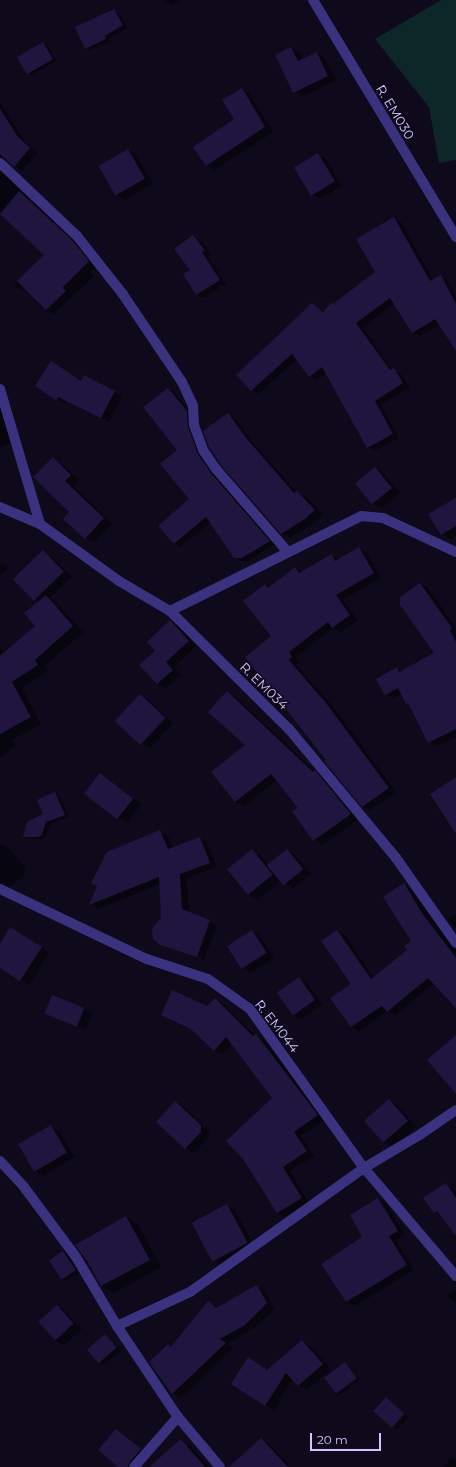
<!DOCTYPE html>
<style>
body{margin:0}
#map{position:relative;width:456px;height:1467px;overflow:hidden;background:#0e0a1c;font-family:Montserrat,sans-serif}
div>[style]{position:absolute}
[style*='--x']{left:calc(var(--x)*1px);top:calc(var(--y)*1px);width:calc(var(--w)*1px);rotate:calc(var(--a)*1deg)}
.green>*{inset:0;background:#0d2627}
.shadow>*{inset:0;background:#0007;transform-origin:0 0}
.building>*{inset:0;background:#20153e;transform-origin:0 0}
.minor>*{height:10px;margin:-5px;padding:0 5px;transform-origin:5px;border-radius:5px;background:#3a327f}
span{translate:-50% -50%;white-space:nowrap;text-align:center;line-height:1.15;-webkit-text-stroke:3px #0e0a1c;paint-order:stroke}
.street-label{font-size:13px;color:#d0c5ff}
.scale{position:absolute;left:310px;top:1433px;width:71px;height:18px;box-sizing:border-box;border:2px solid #d0c5ff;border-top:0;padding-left:5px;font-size:12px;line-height:14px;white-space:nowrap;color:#d0c5ff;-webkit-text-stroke:3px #0e0a1c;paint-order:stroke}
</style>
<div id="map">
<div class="green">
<i style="clip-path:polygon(441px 0,456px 0,456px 160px,439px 163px,429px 107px,375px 39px)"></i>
</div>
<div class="shadow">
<i style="clip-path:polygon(164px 0,180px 0,172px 5px)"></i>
<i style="clip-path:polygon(114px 10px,118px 13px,127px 28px,108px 39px,110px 42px,90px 50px,86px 48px)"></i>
<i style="clip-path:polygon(43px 43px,48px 46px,56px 61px,31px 75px,27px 73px)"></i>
<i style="clip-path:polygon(291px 48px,300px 53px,303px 60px,317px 53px,325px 58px,336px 80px,302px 97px,294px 92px)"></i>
<i style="clip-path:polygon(242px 89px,250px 94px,273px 132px,215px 170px,207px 165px,235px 120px)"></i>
<i style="clip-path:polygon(0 102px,26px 143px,38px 153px,22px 171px,8px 161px,3px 163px,2px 171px,13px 182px,12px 183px,80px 246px,96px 266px,90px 273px,94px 276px,54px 314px,46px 310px,32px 295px,43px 284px,21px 290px,14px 286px,45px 255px,0 213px)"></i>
<i style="clip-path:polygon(128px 150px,136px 155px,153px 183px,126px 200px,117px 195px)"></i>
<i style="clip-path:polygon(318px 154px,326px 159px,342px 186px,320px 199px,312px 194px)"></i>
<i style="clip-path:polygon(394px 219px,401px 222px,433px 280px,441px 276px,447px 280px,456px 296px,456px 350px,440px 324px,420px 336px,413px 332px,394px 303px,363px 328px,392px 370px,400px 373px,410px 387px,381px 405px,399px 438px,374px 451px,368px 447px,326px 373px,316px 380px,309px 376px,297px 359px,259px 394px,252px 390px,237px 375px,312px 304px,324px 312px,376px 272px)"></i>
<i style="clip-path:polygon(193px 236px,200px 240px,211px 254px,208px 256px,226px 284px,204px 298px,197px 295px,184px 275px,191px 270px)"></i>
<i style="clip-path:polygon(82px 382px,114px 392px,122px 396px,109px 422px,67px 400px,65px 404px,36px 386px)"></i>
<i style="clip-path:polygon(168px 389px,174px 392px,192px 415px,194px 431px,275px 544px,248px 561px,241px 561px,235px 557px,211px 522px,180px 547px,174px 543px,191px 499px,178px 450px)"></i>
<i style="clip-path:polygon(0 408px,15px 441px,0 448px)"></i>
<i style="clip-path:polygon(228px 414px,236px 419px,255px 445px,297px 493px,306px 497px,323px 515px,314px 523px,290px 538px,282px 533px)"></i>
<i style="clip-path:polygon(53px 458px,61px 463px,79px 480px,73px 486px,112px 523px,94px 543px,86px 538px,64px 519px,71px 512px)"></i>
<i style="clip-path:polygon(375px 468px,383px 473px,400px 493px,382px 508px,373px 504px)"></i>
<i style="clip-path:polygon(456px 499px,456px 535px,450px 539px,442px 534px)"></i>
<i style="clip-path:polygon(359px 548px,367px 553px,381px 578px,343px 600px,358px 620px,341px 632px,333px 628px,296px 657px,300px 662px,296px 665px,334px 708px,396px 792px,370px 810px,362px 806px,327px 760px,273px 636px,265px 585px,270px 588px,295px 568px,302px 573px,332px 556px,339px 560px)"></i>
<i style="clip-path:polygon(43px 551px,51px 556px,72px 577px,50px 598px,56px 602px,83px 632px,45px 666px,48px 671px,22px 688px,41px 724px,11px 740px,16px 746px,0 758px,0 648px,4px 655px,37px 626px,38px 602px,14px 580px)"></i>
<i style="clip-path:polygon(0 560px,8px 567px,0 576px,0 563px,3px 566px,5px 564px)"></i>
<i style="clip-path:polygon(420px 584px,428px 588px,456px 628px,456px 720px,452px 722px,456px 731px,456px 737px,437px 746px,429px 742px,410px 705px,407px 703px,402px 694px,394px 699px,386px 694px,378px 679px,397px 668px,402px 672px,436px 654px)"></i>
<i style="clip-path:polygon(170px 622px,179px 626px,196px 646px,174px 667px,181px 675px,166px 688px,158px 684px,141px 665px,156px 651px)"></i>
<i style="clip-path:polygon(228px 692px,236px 697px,315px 771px,323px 776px,359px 819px,322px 845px,314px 840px,299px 808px,277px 780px,244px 806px,235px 802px,246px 745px)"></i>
<i style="clip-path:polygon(140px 696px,149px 700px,173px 723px,150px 748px,142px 743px,117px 721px)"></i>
<i style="left:100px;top:774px;width:51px;height:24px;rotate:36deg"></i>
<i style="clip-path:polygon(55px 793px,59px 796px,69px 817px,51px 824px,46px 837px,42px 839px,28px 838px,24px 836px,44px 814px)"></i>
<i style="clip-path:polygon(160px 832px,168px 836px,173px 848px,200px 838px,207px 842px,217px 867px,187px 878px,189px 913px,217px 925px,204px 960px,201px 959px,202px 957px,162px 944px,160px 884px,98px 909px,91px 905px,98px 886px)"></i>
<i style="clip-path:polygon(2px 844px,10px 849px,25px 867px,25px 874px,10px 887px,0 882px,0 845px)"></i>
<i style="clip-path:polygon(252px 850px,260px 855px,268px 865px,287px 850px,295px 855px,311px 874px,293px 888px,282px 880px,257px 900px,249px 895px)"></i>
<i style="clip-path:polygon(404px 885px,411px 889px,437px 927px,444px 931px,456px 949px,456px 954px,449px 959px,456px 966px,456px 1006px,435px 983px,395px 1015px,388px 1011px,359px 1031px,351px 1027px,352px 984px,337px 931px,345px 935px,374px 978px,408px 950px,412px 941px)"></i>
<i style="clip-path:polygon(456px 915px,456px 930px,448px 919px)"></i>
<i style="clip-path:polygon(252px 931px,260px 936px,274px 958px,251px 973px,243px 969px,229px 947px)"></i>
<i style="clip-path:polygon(19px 934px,49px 953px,29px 985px,0 967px,0 946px)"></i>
<i style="clip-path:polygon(299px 978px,307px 983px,322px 1005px,301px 1019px,292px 1015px)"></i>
<i style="left:53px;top:996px;width:43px;height:18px;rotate:23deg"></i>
<i style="clip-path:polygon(215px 999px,223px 1004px,255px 1035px,264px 1040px,325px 1120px,301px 1136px,314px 1156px,290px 1171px,309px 1203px,285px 1217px,277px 1213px,273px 1098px,232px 1044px,222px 1054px,214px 1050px,207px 1007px)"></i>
<i style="clip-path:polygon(389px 1100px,397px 1105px,416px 1127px,392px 1147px,384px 1142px)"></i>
<i style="clip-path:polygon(176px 1102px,184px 1107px,209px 1131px,209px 1137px,194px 1153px,186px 1148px,157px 1122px)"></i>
<i style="clip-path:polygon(51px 1126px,59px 1131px,75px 1157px,43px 1176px,35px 1171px)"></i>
<i style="clip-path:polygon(446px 1184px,456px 1192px,456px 1234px,442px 1217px,434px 1212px)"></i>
<i style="clip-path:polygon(378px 1199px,386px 1203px,405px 1235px,396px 1240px,414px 1270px,355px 1306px,347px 1302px,323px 1265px,364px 1237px)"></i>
<i style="clip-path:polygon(227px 1205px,235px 1210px,255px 1248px,223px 1266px,215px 1261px)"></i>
<i style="clip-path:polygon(126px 1217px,138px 1224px,161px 1267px,114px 1293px,102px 1286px,89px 1262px)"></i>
<i style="clip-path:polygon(63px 1252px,67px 1254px,80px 1273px,66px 1281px,62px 1279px)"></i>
<i style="clip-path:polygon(257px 1286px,265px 1291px,275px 1309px,253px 1329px,227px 1344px,233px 1348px,181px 1398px,173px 1393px,168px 1345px,172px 1347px,208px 1302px,218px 1308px)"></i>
<i style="clip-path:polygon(456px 1289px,456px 1304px,448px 1295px)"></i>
<i style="clip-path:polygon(57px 1306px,65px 1311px,82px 1329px,64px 1345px,55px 1340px)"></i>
<i style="clip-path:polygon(105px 1335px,121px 1351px,104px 1365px,100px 1363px)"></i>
<i style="clip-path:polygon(302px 1341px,310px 1346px,331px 1369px,307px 1390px,299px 1385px,293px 1379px,274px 1410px,265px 1405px,268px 1371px)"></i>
<i style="clip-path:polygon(345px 1363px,349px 1366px,360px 1380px,339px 1395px,335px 1393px)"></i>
<i style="clip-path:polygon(390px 1401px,409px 1417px,397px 1429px,393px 1427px)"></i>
<i style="clip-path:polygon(116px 1430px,148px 1455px,138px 1467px,120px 1467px)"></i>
<i style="clip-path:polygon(261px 1439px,269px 1444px,290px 1466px,231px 1467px)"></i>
<i style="clip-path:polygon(181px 1440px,189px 1445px,209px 1467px,160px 1467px)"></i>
<i style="clip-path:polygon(451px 1457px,456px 1460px,456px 1467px,444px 1467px)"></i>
</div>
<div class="building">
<i style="clip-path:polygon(114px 9px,123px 25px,105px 36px,106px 39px,85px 49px,75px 27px)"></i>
<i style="left:43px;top:42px;width:20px;height:30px;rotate:60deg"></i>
<i style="clip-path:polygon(291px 47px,298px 61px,317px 52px,328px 76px,293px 93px,275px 55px)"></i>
<i style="clip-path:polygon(242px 88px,265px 127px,206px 166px,193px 147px,234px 119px,222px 100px)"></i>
<i style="clip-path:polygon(0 109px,18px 137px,30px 148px,14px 167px,0 154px)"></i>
<i style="left:128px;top:149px;width:34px;height:34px;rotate:60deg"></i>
<i style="left:318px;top:153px;width:33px;height:28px;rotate:59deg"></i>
<i style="clip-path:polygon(19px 191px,72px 240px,89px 261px,63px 287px,66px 291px,46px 310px,17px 281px,44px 255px,0 214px)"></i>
<i style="clip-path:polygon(394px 217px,430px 281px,441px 275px,456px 304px,456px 351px,435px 319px,412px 333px,390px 298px,356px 323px,390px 370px,394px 368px,403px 383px,375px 401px,393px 434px,367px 448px,322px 367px,309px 377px,292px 354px,251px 391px,236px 375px,312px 303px,323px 312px,331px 303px,333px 304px,375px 272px,356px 239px)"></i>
<i style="clip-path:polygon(193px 235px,205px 250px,202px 252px,220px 280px,196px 295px,183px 274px,190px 270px,174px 249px)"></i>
<i style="clip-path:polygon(51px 361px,81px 381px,84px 375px,115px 391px,101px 418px,58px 397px,56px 400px,35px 386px)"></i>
<i style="clip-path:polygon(168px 388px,187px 411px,188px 427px,198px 454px,211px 473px,270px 541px,242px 558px,234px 558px,206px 517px,174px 544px,158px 526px,189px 499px,160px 464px,177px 450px,143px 407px)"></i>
<i style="clip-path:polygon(228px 413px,247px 439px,294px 493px,297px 491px,315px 510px,305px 519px,281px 534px,221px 465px,209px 447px,203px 431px)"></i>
<i style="clip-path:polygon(53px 457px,71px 475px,65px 481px,104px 518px,85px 539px,63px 519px,69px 512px,33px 477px)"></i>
<i style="left:375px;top:467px;width:27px;height:26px;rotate:51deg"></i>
<i style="clip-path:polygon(456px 498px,456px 526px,441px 535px,428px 514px)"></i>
<i style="clip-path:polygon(359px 547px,374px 573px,336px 595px,350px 615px,332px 628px,328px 622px,289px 652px,292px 657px,289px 660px,326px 703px,389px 788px,362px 807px,324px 761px,326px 760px,245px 657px,271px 636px,243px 601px,265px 584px,268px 588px,295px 567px,299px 573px,332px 554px,335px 561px)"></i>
<i style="left:43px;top:550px;width:30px;height:42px;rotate:46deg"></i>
<i style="clip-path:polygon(420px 583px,452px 628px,450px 630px,456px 642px,456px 729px,428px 743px,408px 703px,406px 704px,398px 688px,385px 695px,376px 679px,397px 667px,399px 672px,434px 653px,400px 605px,400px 597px)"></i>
<i style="clip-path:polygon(46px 595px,73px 626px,35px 660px,38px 665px,12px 682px,31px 717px,0 734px,0 656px,35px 626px,24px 613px)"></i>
<i style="clip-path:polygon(170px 620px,189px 641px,166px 662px,173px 670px,157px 684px,139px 665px,155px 651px,147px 642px)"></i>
<i style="clip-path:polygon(227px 691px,313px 772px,315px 770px,351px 814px,313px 841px,292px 811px,298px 808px,271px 774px,235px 802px,211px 772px,245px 745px,208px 712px)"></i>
<i style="left:140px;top:694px;width:35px;height:37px;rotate:43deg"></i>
<i style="left:100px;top:773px;width:42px;height:26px;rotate:38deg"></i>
<i style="clip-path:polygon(456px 777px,456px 834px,430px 794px)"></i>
<i style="clip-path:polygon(55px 792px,65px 815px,46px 822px,42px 835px,38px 837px,23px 837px,27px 822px,43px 814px,37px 800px)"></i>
<i style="clip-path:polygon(160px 830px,168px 849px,200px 837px,210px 863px,180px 874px,182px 909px,210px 920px,197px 957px,160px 945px,153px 939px,152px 931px,153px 927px,161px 918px,159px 877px,89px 905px,97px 886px,91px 883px,107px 852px)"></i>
<i style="left:252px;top:849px;width:33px;height:32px;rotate:51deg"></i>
<i style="left:287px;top:849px;width:26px;height:26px;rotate:51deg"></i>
<i style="clip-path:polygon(404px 883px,422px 913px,456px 958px,456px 1008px,428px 978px,387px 1012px,382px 1006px,351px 1027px,330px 998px,351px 984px,321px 941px,337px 930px,371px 979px,407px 950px,404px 946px,411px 941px,383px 897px)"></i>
<i style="clip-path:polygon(10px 927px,42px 947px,20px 981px,0 968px,0 944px)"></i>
<i style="left:252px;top:930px;width:27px;height:30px;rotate:57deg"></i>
<i style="left:299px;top:977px;width:28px;height:27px;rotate:55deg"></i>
<i style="clip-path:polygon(172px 990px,207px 1006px,215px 998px,253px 1036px,256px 1034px,318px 1115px,294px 1132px,307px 1151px,283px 1167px,302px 1198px,277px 1213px,243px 1159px,226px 1141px,272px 1098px,226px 1037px,214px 1051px,191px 1029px,161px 1015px)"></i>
<i style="left:52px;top:995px;width:35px;height:20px;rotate:22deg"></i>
<i style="clip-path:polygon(456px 1035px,456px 1094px,427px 1060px)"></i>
<i style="left:389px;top:1099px;width:29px;height:33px;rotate:49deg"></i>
<i style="clip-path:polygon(175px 1101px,201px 1125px,201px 1132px,185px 1149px,156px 1122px)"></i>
<i style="left:51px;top:1125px;width:32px;height:38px;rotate:60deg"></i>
<i style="clip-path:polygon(446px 1183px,456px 1198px,456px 1236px,437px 1211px,434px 1213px,423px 1198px)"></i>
<i style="clip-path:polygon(378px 1198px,398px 1231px,389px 1236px,407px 1265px,346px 1302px,321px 1264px,362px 1237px,350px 1215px)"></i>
<i style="left:227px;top:1204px;width:44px;height:40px;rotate:62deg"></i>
<i style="clip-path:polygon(126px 1216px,150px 1260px,101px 1286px,88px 1262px,75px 1245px)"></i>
<i style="left:63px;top:1251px;width:23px;height:17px;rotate:56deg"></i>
<i style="clip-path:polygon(257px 1285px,267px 1303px,245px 1325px,220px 1339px,226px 1343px,172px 1394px,149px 1362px,168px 1344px,171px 1347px,208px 1301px,216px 1308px)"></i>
<i style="left:57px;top:1305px;width:25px;height:25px;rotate:48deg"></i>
<i style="left:105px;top:1334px;width:18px;height:24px;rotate:49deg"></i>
<i style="clip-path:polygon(302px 1340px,323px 1364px,298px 1386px,286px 1373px,265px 1406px,231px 1384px,248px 1357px,267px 1370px)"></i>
<i style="left:345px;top:1362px;width:20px;height:26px;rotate:53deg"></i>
<i style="left:386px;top:1397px;width:25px;height:19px;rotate:42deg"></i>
<i style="clip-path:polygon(116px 1429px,141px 1449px,129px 1463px,128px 1467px,118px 1467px,98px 1450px)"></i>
<i style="clip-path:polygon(261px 1438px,288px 1467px,229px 1467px)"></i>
<i style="clip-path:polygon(181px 1439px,205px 1467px,149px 1467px)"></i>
</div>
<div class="minor">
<i style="--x:313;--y:0;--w:277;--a:58.9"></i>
<i style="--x:0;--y:163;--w:106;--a:43.5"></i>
<i style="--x:77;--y:236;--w:73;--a:51.7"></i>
<i style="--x:122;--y:293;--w:107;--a:56"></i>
<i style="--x:182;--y:382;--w:26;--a:65"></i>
<i style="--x:193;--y:406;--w:19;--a:87"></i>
<i style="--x:194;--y:425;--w:27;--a:70"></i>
<i style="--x:203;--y:450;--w:23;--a:56"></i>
<i style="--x:216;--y:469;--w:110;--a:49.1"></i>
<i style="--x:0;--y:389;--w:141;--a:73.5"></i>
<i style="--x:0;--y:507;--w:43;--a:23"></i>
<i style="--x:40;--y:524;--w:97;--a:35.8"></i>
<i style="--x:119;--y:581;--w:59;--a:30.5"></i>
<i style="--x:170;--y:611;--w:168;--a:44.8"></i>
<i style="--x:289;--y:729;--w:168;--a:50.3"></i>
<i style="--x:396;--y:858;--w:104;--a:54.8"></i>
<i style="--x:170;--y:611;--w:213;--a:-26.4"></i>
<i style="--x:361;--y:516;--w:22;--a:5"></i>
<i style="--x:383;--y:518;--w:81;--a:25"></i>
<i style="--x:0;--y:889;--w:163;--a:25.5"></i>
<i style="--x:147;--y:959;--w:64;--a:18.2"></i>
<i style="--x:208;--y:979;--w:52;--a:35.5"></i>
<i style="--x:250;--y:1009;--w:196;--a:54.4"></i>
<i style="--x:364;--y:1168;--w:142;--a:49.6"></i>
<i style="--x:0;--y:1161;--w:35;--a:47"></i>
<i style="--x:24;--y:1187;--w:87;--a:53.4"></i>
<i style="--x:76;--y:1257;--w:80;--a:59.3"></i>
<i style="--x:117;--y:1326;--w:110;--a:56.2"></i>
<i style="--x:178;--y:1417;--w:65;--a:50"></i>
<i style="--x:117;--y:1326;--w:81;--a:-25"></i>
<i style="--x:190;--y:1292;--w:214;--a:-35.5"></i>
<i style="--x:364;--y:1168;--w:66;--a:-30.8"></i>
<i style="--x:421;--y:1134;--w:42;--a:-34.4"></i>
<i style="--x:134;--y:1467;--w:67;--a:-48.7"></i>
</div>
<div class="street-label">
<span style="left:395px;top:112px;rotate:59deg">R. EM030</span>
<span style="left:264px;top:686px;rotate:44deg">R. EM034</span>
<span style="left:277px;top:1026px;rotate:52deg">R. EM044</span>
</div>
<div class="scale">20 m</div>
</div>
